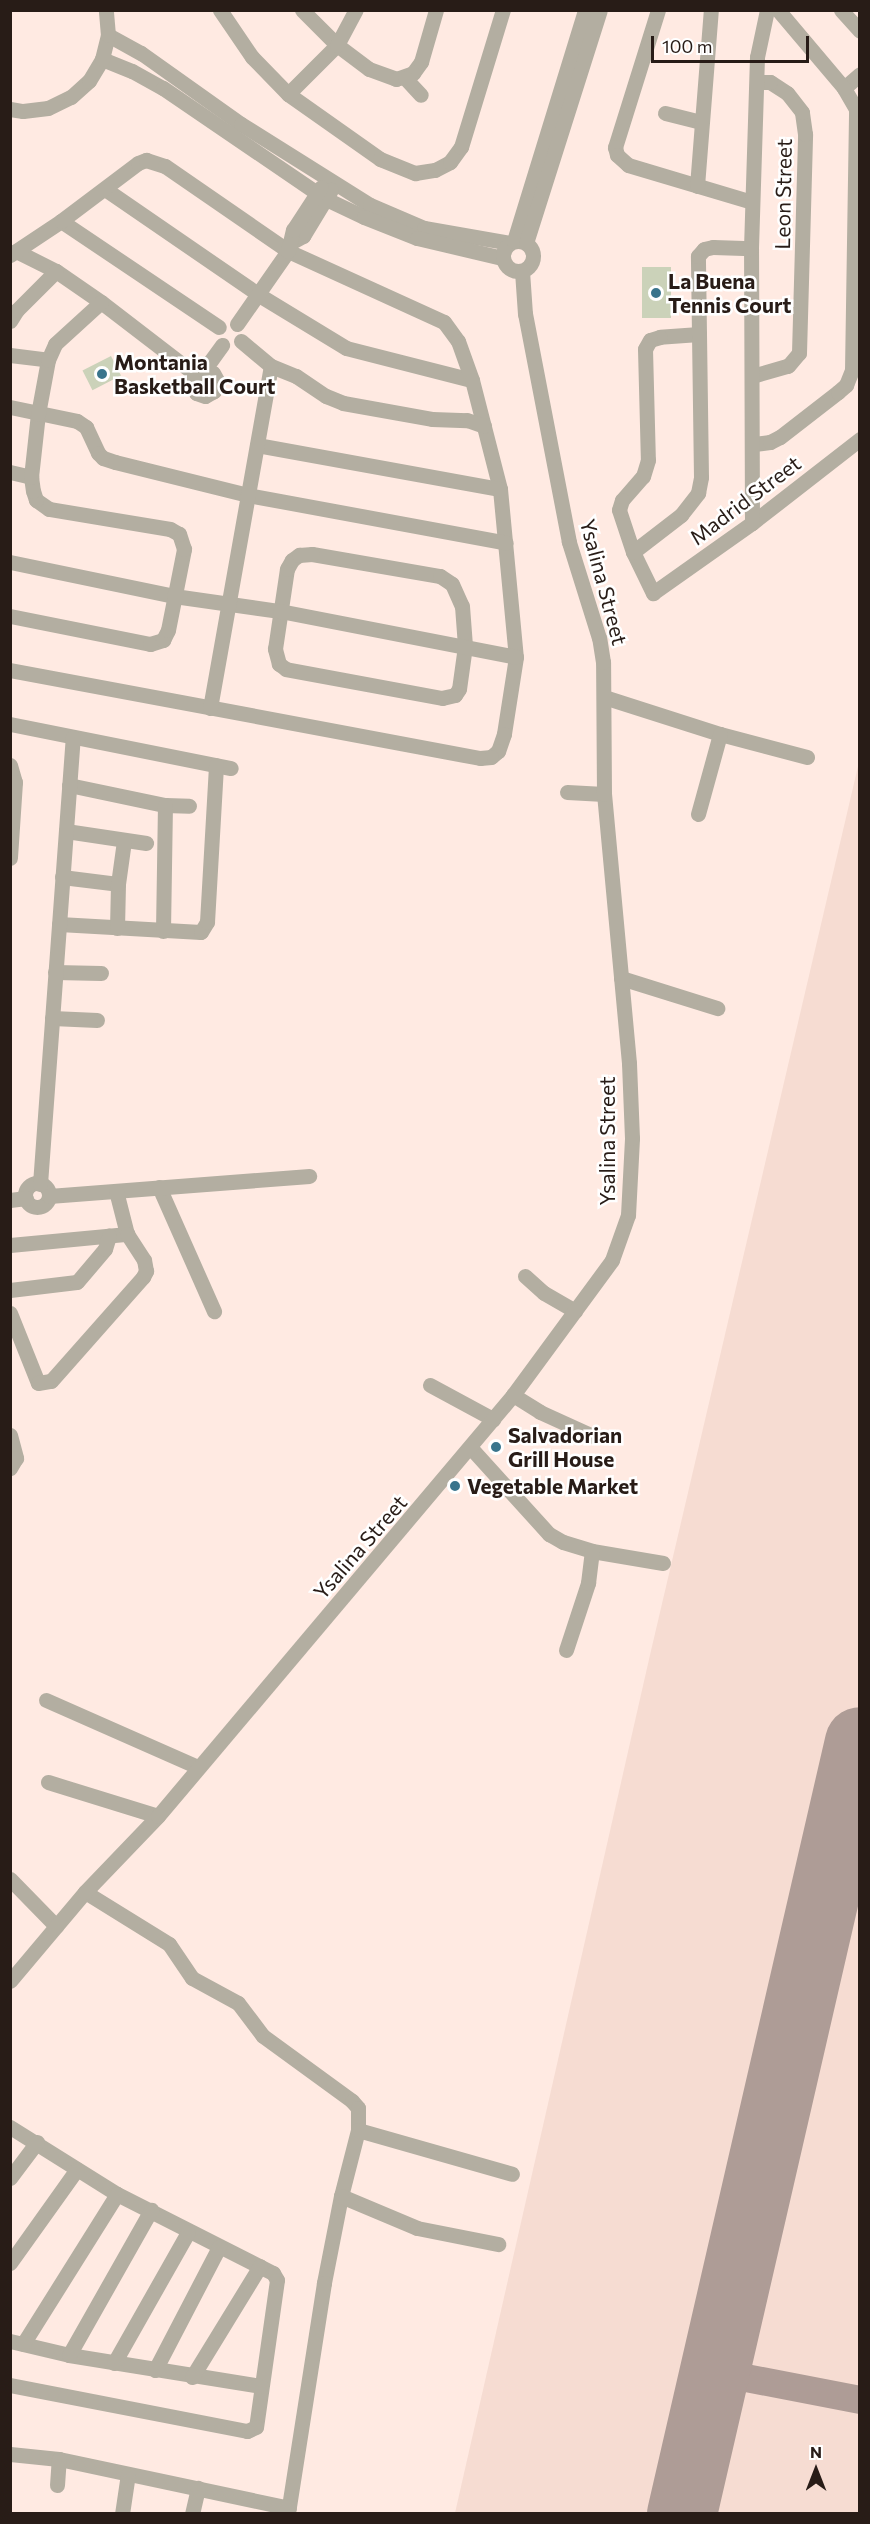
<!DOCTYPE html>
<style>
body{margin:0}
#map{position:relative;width:870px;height:2524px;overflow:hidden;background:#ffeae2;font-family:Commissioner,sans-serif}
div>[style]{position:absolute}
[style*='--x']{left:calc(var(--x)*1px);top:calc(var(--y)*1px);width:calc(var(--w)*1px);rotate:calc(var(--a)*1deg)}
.built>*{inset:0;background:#f6dcd2}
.green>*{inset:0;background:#cbd2b9;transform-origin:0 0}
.taxiway>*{height:28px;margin:-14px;padding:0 14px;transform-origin:14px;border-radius:14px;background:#ae9c96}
.runway>*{height:70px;margin:-35px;padding:0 35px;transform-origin:35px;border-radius:35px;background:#ae9c96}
.minor>*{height:15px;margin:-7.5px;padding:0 7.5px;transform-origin:7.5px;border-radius:7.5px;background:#b3aea1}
.minor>.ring{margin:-7.5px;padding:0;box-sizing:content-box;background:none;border:15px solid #b3aea1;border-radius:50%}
.dots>*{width:16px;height:16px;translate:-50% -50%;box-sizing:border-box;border:3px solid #fff;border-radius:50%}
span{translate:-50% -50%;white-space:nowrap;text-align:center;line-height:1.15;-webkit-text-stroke:5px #fff;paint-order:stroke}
.street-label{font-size:21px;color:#281c17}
.poi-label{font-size:21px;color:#281c17;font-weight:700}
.left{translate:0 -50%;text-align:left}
.frame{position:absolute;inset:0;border:12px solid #281c17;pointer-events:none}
.north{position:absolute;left:786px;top:2440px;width:60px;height:60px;-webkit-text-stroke:4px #fff;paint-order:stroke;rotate:0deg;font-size:16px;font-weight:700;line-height:24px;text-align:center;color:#281c17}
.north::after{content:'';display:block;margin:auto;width:21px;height:27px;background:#281c17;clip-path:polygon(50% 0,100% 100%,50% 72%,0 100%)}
.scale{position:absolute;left:651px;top:36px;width:158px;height:27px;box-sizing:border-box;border:3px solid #281c17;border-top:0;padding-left:8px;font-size:18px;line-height:21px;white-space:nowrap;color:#281c17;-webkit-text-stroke:4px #fff;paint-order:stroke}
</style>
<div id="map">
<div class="built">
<i style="clip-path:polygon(859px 762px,859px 2513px,455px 2513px,650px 1655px)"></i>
</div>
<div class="green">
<i style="left:642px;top:267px;width:29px;height:51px"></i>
<i style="left:111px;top:356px;width:22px;height:32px;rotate:63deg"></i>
</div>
<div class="taxiway">
<i style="--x:715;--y:2372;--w:148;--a:10.9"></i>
</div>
<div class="runway">
<i style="--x:682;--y:2514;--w:792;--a:-77.02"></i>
</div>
<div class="minor">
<i style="--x:220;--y:10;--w:57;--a:55.8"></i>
<i style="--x:252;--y:57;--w:52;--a:45.8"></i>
<i style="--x:288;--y:94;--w:113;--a:35.2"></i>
<i style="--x:380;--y:159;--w:38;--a:22"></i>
<i style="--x:415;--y:173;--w:20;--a:-9"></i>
<i style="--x:435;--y:170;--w:17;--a:-28"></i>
<i style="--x:450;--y:162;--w:19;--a:-54"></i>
<i style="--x:461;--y:147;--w:143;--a:-73"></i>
<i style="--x:302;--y:10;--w:49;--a:45"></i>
<i style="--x:337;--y:45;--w:40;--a:37"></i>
<i style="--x:369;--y:69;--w:29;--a:20"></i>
<i style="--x:396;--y:79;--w:18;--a:-19"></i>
<i style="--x:413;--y:73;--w:14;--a:-54"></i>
<i style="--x:421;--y:62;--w:54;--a:-73.9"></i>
<i style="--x:658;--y:10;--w:144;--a:107.4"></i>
<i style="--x:615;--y:147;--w:8;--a:76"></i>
<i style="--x:617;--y:155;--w:15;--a:42"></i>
<i style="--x:628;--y:165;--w:129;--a:16.6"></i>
<i style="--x:841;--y:10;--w:28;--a:48"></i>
<i style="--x:108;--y:35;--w:38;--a:29"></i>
<i style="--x:141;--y:53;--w:123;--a:35.4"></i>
<i style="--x:241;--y:124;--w:152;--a:32.1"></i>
<i style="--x:370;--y:205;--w:59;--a:23.1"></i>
<i style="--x:424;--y:228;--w:87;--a:9.9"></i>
<i style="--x:102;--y:59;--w:32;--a:22"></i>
<i style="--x:132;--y:71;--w:35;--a:29"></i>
<i style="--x:163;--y:88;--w:197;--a:34.3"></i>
<i style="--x:326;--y:199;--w:42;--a:25.3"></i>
<i style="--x:364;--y:217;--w:57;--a:21.6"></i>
<i style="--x:417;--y:238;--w:87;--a:13.2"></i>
<i style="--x:405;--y:78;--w:23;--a:47"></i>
<i style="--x:844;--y:88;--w:21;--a:-41"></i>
<i style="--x:288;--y:94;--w:69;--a:-45"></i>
<i style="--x:337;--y:45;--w:40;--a:-62"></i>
<i style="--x:10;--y:109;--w:13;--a:9"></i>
<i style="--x:23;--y:111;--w:25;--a:-7"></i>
<i style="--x:48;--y:108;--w:25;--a:-26"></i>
<i style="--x:71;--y:97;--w:24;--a:-42"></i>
<i style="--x:89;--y:81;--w:26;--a:-59"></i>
<i style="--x:102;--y:59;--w:25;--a:-76"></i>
<i style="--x:108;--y:35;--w:25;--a:-95"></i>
<i style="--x:665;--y:113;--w:37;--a:14"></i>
<i style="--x:697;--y:186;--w:177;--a:-85.5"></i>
<i style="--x:105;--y:189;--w:187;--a:34.5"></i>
<i style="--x:259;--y:295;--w:102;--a:31.3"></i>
<i style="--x:346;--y:348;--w:130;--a:14.3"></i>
<i style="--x:61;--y:221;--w:190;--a:33.9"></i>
<i class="ring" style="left:503px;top:241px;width:15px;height:15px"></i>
<i style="--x:514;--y:241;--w:242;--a:-72.9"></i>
<i style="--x:292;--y:242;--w:13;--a:-29"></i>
<i style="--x:303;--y:236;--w:54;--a:-58.7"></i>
<i style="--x:526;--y:243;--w:244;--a:-72.4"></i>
<i style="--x:16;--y:251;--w:45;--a:26.6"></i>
<i style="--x:56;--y:271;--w:55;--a:34.6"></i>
<i style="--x:101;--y:302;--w:118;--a:37.5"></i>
<i style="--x:10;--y:255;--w:61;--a:-33.7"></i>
<i style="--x:61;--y:221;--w:96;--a:-37"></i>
<i style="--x:138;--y:163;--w:9;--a:-21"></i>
<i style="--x:146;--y:160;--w:20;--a:18"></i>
<i style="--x:165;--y:166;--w:150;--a:34.6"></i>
<i style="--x:288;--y:251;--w:171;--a:24.5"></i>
<i style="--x:444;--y:322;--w:24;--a:54"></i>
<i style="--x:458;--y:341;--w:41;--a:70.3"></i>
<i style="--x:472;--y:380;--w:113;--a:75.6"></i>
<i style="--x:500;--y:489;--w:169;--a:84.6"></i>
<i style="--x:516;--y:657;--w:78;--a:98.9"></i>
<i style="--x:504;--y:734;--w:18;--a:109"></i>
<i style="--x:498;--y:751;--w:9;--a:139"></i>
<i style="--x:491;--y:757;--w:11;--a:175"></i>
<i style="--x:480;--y:758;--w:478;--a:-169.4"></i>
<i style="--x:10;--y:321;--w:13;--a:-58"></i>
<i style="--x:17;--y:310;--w:55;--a:-45"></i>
<i style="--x:237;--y:324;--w:89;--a:-55.1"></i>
<i style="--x:288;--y:251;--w:22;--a:-77"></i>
<i style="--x:293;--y:230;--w:51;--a:-56.9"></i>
<i style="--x:699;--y:334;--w:39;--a:176"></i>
<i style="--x:660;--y:337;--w:10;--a:163"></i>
<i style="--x:650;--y:340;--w:10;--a:119"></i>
<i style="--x:645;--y:349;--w:111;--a:88.5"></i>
<i style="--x:648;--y:460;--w:17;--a:107"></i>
<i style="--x:643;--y:476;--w:32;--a:131"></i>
<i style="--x:622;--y:500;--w:10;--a:107"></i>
<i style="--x:619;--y:510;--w:44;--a:71.6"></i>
<i style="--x:633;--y:552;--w:46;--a:64"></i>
<i style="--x:653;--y:593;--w:121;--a:-35.3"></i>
<i style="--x:752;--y:523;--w:137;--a:-37.9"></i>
<i style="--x:241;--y:341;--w:39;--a:40"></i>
<i style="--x:271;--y:366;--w:27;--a:22"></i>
<i style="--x:296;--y:376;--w:36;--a:34"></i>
<i style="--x:326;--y:396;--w:18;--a:22"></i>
<i style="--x:343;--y:403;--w:90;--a:10.2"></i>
<i style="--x:432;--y:419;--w:35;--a:2"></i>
<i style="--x:467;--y:420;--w:18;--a:19"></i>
<i style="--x:10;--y:355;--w:38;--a:7"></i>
<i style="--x:204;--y:370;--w:9;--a:18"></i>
<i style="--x:213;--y:373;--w:10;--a:61"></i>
<i style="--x:218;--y:382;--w:10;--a:114"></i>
<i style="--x:214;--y:391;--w:10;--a:151"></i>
<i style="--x:205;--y:396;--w:9;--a:-162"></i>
<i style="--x:196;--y:393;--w:15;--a:-106"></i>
<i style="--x:192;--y:379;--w:15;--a:-37"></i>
<i style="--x:204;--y:370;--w:31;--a:-54"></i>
<i style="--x:752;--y:376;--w:37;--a:-16"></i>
<i style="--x:788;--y:366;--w:17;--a:-50"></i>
<i style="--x:799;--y:353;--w:219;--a:-88.4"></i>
<i style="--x:805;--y:134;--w:22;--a:-98"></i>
<i style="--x:802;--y:112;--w:24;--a:-128"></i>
<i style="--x:787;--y:93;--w:20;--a:-147"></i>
<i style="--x:770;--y:82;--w:13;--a:180"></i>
<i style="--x:10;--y:407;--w:68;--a:11.8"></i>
<i style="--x:77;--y:421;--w:11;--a:34"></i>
<i style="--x:86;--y:427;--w:29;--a:65"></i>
<i style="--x:98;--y:453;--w:7;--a:45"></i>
<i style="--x:103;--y:458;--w:13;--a:18"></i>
<i style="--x:115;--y:462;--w:137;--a:13.9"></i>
<i style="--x:248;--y:495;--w:262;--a:10.5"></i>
<i style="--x:754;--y:444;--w:16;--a:-7"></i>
<i style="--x:770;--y:442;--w:11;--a:-27"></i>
<i style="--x:780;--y:437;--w:73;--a:-37.8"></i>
<i style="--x:838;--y:392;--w:11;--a:-41"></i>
<i style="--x:846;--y:385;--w:16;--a:-68"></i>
<i style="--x:852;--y:370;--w:261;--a:-89.1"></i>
<i style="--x:856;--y:109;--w:24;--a:-120"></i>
<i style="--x:844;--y:88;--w:102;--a:-130.2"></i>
<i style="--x:257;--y:445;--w:247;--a:10.3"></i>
<i style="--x:10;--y:472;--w:22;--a:13"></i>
<i style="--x:752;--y:523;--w:275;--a:-90.2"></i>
<i style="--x:751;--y:248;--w:191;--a:-88.2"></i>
<i style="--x:757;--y:57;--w:48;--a:-78"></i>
<i style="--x:633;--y:552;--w:61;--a:-37.6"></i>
<i style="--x:681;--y:515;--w:28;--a:-52"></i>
<i style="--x:698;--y:493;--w:16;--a:-79"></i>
<i style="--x:701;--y:477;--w:221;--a:-90.8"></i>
<i style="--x:698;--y:256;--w:9;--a:-49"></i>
<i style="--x:704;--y:249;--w:9;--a:-13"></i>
<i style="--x:713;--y:247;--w:38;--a:2"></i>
<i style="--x:312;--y:554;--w:130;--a:9.8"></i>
<i style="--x:440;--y:576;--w:14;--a:34"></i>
<i style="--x:452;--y:584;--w:24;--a:66"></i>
<i style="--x:462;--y:606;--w:40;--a:85.7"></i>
<i style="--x:465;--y:646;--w:43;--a:97.9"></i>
<i style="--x:459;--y:689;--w:7;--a:124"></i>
<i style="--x:455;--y:695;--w:13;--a:167"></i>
<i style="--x:442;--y:698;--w:159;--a:-169.5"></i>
<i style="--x:286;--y:669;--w:9;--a:-144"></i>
<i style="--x:279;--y:664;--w:16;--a:-105"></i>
<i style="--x:275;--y:649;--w:81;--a:-81.5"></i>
<i style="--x:287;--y:569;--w:10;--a:-61"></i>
<i style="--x:292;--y:560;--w:9;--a:-36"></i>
<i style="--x:299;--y:555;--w:13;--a:-4"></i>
<i style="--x:10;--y:562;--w:167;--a:11.7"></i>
<i style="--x:174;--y:596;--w:107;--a:8.1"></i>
<i style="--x:280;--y:611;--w:240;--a:11"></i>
<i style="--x:10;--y:616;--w:143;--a:11.3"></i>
<i style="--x:150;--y:644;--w:14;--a:-17"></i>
<i style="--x:163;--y:640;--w:11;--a:-63"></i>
<i style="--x:168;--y:630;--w:83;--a:-78.8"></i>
<i style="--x:184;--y:549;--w:16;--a:-108"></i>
<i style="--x:179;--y:534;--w:10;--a:-151"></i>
<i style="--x:170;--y:529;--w:123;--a:-170.6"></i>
<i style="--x:49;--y:509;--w:16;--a:-145"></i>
<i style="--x:36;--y:500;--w:9;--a:-108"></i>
<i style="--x:33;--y:491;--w:14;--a:-98"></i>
<i style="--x:31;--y:477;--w:63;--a:-83.7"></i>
<i style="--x:38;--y:414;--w:55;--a:-79.5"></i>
<i style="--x:48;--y:360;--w:17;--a:-66"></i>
<i style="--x:55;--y:344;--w:62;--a:-42.4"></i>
<i style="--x:604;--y:697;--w:122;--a:17.7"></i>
<i style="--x:720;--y:734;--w:90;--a:14.8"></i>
<i style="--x:210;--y:708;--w:347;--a:-79.9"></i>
<i style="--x:10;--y:724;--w:225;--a:11.3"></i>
<i style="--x:10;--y:765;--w:18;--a:74"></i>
<i style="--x:15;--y:782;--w:76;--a:93.8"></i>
<i style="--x:69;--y:785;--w:98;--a:11.8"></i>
<i style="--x:165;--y:805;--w:24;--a:2"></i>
<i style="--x:567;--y:792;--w:37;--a:3"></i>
<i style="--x:698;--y:814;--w:83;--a:-74.6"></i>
<i style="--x:66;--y:831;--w:81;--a:8.5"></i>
<i style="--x:62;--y:877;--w:56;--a:7.1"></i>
<i style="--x:59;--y:924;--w:142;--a:3.2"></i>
<i style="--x:201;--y:932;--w:12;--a:-59"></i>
<i style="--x:207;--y:922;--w:157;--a:-86.7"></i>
<i style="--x:117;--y:928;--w:44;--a:-88.7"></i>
<i style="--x:118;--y:884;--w:43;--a:-82.1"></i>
<i style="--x:163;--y:931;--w:126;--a:-89.1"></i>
<i style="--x:55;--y:972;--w:46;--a:1.2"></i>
<i style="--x:621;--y:978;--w:101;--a:17.4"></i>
<i style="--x:52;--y:1018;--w:45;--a:2.5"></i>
<i class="ring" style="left:25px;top:1183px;width:9px;height:9px"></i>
<i style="--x:40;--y:1184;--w:448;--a:-85.8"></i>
<i style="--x:159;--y:1187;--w:136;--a:66.1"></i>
<i style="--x:49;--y:1196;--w:261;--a:-4.4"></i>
<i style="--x:10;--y:1200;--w:16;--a:-7"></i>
<i style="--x:10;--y:1245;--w:118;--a:-5.4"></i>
<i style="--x:127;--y:1234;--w:44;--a:-104.3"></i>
<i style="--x:525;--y:1276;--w:25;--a:42"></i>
<i style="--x:544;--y:1293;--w:36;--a:30"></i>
<i style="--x:10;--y:1290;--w:67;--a:-6.8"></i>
<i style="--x:77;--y:1282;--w:43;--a:-49.7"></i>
<i style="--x:105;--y:1249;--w:14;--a:-73"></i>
<i style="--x:10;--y:1313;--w:75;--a:68.2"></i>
<i style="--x:38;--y:1383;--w:13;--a:-9"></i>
<i style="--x:51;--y:1381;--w:139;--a:-48.5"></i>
<i style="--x:143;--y:1277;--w:7;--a:-63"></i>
<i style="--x:146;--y:1271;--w:11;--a:-100"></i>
<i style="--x:144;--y:1260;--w:31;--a:-123"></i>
<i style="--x:430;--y:1385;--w:72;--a:28.4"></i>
<i style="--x:513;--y:1395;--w:32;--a:32"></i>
<i style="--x:540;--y:1412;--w:58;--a:24.4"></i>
<i style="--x:10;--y:1435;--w:24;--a:75"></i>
<i style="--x:16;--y:1458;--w:12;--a:121"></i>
<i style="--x:470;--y:1447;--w:118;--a:47.8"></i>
<i style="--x:549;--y:1534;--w:16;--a:30"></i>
<i style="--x:563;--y:1542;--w:30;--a:17"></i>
<i style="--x:592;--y:1551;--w:72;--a:9.6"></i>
<i style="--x:566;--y:1650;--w:71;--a:-71.8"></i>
<i style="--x:588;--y:1583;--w:32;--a:-83"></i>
<i style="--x:46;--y:1700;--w:166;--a:23.8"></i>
<i style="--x:48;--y:1782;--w:115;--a:17.2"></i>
<i style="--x:10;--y:1879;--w:66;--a:45.6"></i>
<i style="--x:85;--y:1892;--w:99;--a:31.8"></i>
<i style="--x:169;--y:1944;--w:41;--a:55.9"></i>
<i style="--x:192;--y:1978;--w:52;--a:28.5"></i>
<i style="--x:238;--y:2003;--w:41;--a:52.9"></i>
<i style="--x:263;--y:2036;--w:110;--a:36.1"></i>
<i style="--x:352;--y:2101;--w:9;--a:49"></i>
<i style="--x:358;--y:2108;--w:22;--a:90"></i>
<i style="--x:358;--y:2130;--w:68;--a:104.4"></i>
<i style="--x:341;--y:2196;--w:89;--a:101.1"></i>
<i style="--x:324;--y:2283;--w:234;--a:98.9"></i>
<i style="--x:10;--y:1981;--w:116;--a:-49.9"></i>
<i style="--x:85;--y:1892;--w:105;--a:-46.2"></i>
<i style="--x:158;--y:1816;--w:551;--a:-49.86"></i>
<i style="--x:513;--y:1395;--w:167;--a:-53.7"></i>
<i style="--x:612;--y:1260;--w:48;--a:-70.4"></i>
<i style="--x:628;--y:1215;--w:77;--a:-87"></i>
<i style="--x:632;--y:1138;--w:75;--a:-92.3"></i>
<i style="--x:629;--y:1063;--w:270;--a:-95.3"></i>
<i style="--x:604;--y:794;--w:132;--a:-90.4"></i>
<i style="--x:603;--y:662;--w:24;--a:-99"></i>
<i style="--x:599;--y:638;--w:101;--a:-107.4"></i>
<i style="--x:569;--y:542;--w:232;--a:-100.9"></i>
<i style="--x:525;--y:314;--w:43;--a:-94"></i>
<i style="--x:10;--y:2127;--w:126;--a:32.1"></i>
<i style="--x:117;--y:2194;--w:175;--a:26.9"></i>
<i style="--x:273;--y:2273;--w:8;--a:60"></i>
<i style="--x:277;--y:2280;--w:148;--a:98.1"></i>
<i style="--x:256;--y:2427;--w:10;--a:156"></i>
<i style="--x:247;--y:2431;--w:241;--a:-169"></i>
<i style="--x:358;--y:2130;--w:160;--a:15.9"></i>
<i style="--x:10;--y:2178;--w:45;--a:-53.1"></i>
<i style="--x:341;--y:2196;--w:82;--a:22.8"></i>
<i style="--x:417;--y:2228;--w:83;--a:11.2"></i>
<i style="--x:10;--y:2263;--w:115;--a:-54.5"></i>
<i style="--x:10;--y:2341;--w:61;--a:13.3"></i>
<i style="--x:69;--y:2355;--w:194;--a:9.2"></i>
<i style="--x:23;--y:2344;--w:177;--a:-57.9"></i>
<i style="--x:69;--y:2355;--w:167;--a:-60.5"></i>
<i style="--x:114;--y:2363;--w:150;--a:-60.5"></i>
<i style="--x:155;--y:2370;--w:139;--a:-62.5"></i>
<i style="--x:192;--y:2377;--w:130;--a:-58.5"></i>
<i style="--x:10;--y:2454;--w:49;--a:5.8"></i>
<i style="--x:59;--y:2459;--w:235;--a:12"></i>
<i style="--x:57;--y:2485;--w:26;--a:-86"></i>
<i style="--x:122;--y:2514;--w:40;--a:-81.5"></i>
<i style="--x:192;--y:2514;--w:27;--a:-77"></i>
</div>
<div class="dots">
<i style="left:656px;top:293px;background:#39748c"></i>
<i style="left:102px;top:374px;background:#39748c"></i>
<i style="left:496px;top:1447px;background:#39748c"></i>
<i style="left:455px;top:1486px;background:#39748c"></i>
</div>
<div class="street-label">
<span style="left:783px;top:194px;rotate:-89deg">Leon Street</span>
<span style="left:745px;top:500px;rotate:-37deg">Madrid Street</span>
<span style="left:604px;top:582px;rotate:75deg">Ysalina Street</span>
<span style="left:607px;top:1141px;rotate:-90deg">Ysalina Street</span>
<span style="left:360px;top:1547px;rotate:-49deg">Ysalina Street</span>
</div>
<div class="poi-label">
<span class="left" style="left:668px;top:293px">La Buena<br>Tennis Court</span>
<span class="left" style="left:114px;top:374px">Montania<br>Basketball Court</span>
<span class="left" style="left:508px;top:1447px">Salvadorian<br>Grill House</span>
<span class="left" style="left:467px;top:1486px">Vegetable Market</span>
</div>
<div class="frame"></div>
<div class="north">N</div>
<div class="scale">100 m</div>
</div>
